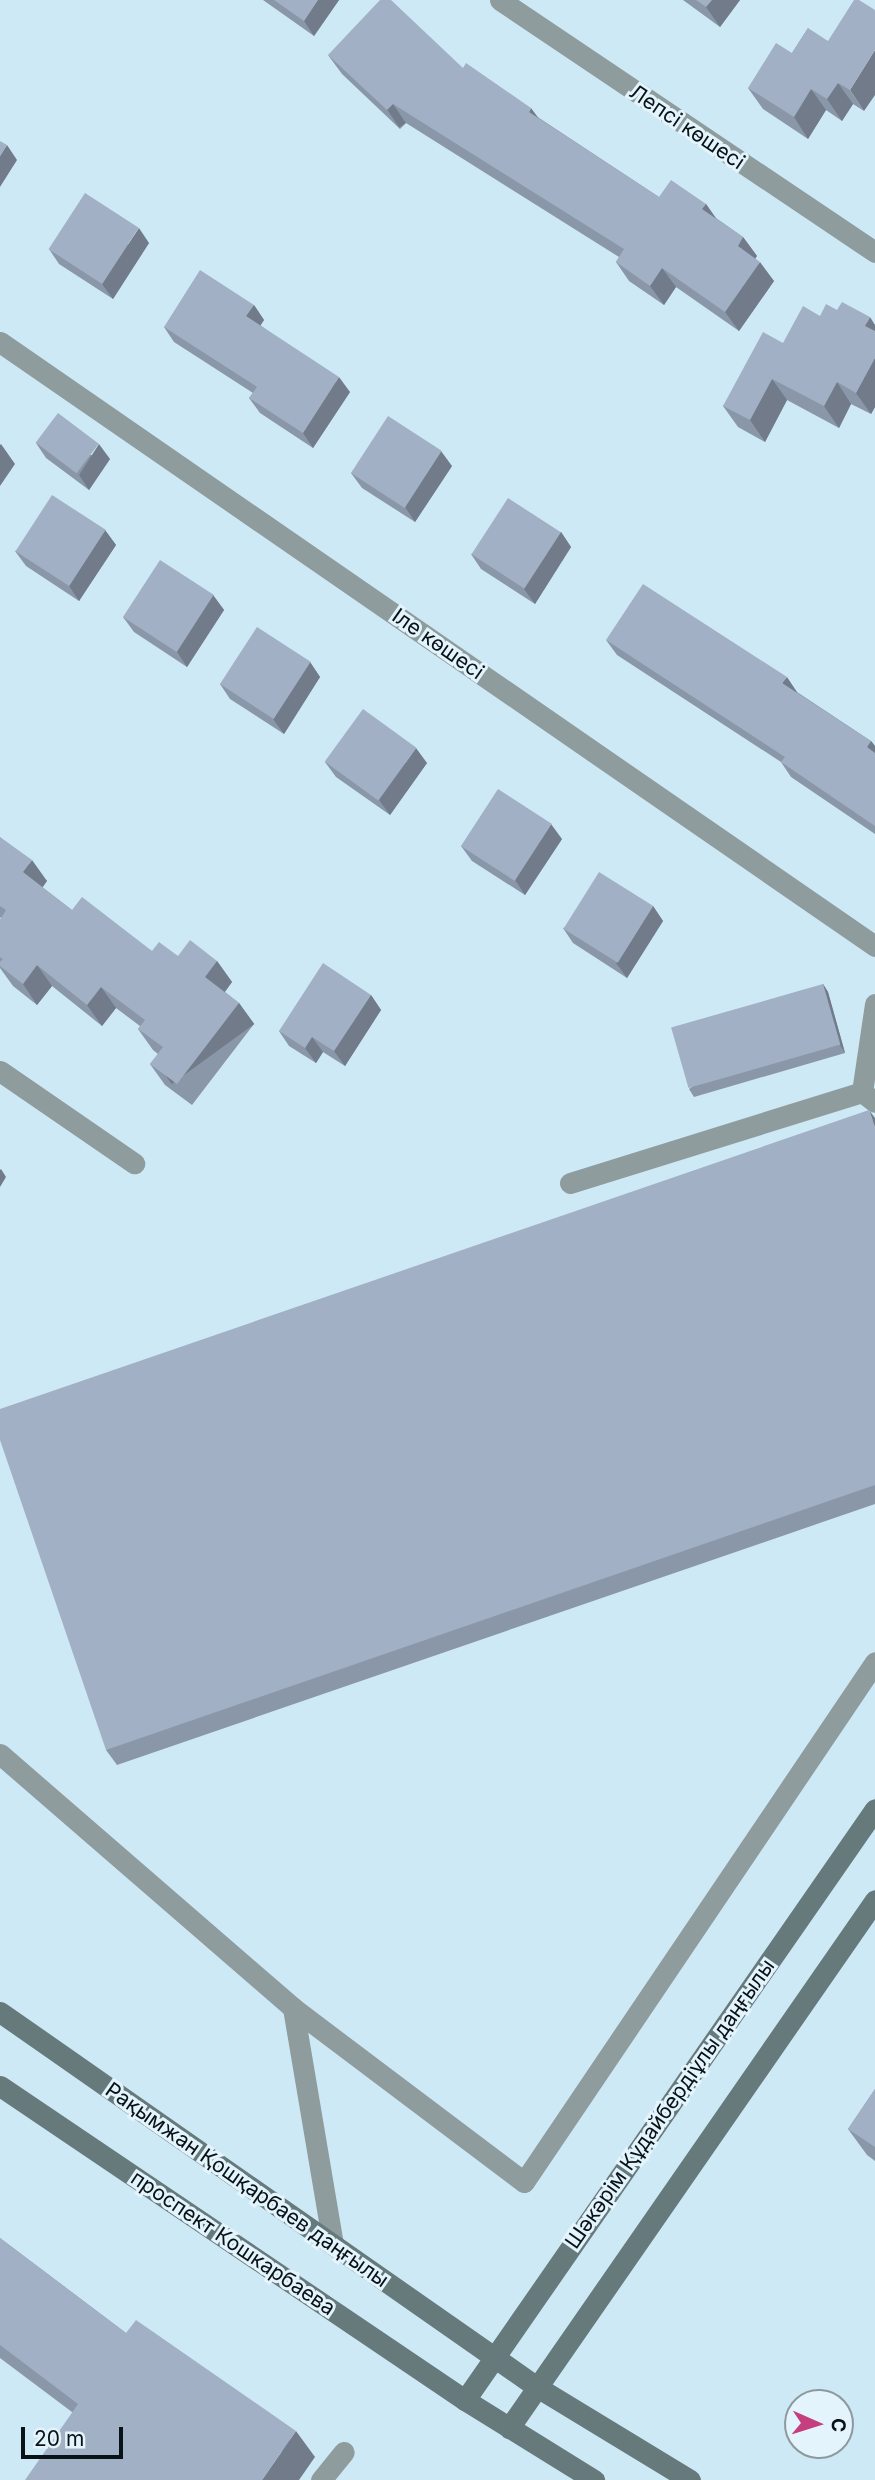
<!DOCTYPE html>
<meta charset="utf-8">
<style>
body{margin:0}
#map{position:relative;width:875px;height:2480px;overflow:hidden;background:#cee9f6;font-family:Inter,sans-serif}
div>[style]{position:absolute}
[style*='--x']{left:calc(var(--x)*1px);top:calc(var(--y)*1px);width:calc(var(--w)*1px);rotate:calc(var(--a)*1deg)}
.lane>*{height:21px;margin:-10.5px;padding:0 10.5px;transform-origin:10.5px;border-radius:10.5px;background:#8f9c9d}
.street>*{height:21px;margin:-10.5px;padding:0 10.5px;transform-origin:10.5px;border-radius:10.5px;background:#8f9c9d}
.secondary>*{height:21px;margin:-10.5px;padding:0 10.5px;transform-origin:10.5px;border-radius:10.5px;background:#66797b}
.wall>*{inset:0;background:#8a97a9}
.shaded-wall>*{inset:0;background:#717b89;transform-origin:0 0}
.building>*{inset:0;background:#a1b0c4;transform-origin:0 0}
span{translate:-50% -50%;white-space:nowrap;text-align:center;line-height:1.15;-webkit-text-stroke:6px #e4f4fc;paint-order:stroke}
.street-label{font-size:21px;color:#091217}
.north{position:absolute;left:784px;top:2389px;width:70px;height:70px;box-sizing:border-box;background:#e4f4fc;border:2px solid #8c9aa0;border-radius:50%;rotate:93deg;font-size:19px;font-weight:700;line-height:28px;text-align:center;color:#091217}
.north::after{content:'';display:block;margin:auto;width:24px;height:32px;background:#c53e7d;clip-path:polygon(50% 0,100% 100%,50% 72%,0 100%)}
.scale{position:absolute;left:21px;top:2427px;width:102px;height:32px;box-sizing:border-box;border:4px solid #091217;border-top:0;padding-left:9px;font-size:21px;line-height:24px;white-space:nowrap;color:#091217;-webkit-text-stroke:5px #e4f4fc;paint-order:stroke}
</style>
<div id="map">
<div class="lane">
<i style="--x:862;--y:1092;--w:89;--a:-81.6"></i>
<i style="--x:570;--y:1183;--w:306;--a:-17.3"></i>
<i style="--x:862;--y:1092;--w:16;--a:38"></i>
<i style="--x:0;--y:1754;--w:388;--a:40.9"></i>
<i style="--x:293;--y:2008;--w:289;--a:37"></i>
<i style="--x:524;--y:2182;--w:627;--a:-55.98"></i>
<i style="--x:293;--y:2008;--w:240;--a:80.4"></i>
<i style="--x:321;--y:2480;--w:36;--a:-51"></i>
</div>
<div class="street">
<i style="--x:500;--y:0;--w:452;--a:33.9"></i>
<i style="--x:0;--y:342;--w:1063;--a:34.62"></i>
<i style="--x:0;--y:1071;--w:163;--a:34.5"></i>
</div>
<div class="secondary">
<i style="--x:0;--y:2012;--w:655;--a:34.93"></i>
<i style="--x:537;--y:2387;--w:179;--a:31.3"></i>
<i style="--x:0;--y:2086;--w:561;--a:34.03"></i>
<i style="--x:465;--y:2400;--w:152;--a:31.8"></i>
<i style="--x:465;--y:2400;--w:719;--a:-55.25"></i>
<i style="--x:509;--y:2428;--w:642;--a:-55.27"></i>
</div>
<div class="wall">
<i style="clip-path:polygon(263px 0,339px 0,314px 36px)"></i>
<i style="clip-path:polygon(683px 0,740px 0,720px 27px)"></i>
<i style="clip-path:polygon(808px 28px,864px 111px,853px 104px,842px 121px,826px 110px,808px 139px,763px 109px,748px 88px,792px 53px)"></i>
<i style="clip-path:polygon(328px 55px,463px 68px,659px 197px,706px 204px,716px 218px,743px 237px,757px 256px,755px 258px,774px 281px,739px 331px,676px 287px,664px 305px,629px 281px,616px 262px,619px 257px,406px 123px,400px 129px,342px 74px)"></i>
<i style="clip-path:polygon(149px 243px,113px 299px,59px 264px,49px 249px)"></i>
<i style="clip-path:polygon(254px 305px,264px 320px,260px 325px,350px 392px,313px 448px,260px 413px,249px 398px,253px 393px,174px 342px,164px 327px)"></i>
<i style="clip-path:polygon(837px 310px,875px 325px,875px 407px,871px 414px,851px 404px,839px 428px,787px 400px,765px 442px,738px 427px,723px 406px,783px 343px,820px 316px)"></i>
<i style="clip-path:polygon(36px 443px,110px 459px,89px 490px,46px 458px)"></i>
<i style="clip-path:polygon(452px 466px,415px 522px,362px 488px,351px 473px)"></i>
<i style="clip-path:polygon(105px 530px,116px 545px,79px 601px,26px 566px,15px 551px)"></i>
<i style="clip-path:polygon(561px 532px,571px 547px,535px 604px,481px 569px,471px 554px)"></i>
<i style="clip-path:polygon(213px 595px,224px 610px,187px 667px,134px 632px,123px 617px)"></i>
<i style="clip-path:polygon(606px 640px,797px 692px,871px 741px,875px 746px,875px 834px,791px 777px,781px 762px,617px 655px)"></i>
<i style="clip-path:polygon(310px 662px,320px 677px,284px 734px,230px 699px,220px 684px)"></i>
<i style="clip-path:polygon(325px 762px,427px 763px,390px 815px,336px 777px)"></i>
<i style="clip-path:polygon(0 837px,47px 881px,42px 887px,72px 910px,152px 951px,178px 956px,217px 961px,232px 982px,225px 992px,239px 1003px,254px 1024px,192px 1105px,165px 1085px,150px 1064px,158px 1054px,153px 1050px,138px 1029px,140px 1026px,116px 1008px,102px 1026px,52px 986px,37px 1005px,13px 986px,0 968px,0 920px,1px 918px,0 917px)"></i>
<i style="clip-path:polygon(562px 839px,525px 895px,472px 861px,461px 846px)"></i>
<i style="clip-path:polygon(653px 906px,663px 921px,627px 978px,573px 943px,563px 928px)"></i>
<i style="clip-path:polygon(823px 984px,828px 992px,845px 1053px,694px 1097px,689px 1089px)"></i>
<i style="clip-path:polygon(371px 995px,381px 1010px,345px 1066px,323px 1052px,316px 1063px,289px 1046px,279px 1031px)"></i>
<i style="clip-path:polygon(875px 1118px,875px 1504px,117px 1765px,106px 1750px)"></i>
<i style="clip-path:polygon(875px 2089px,875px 2161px,867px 2155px,848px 2129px)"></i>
<i style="clip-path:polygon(0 2238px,126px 2333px,315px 2457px,72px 2412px,0 2358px)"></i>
</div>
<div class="shaded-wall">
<i style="clip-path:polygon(318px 0,339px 0,314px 36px,304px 21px)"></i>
<i style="clip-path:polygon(712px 0,740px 0,720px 27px,706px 7px)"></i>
<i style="clip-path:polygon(875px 50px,875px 95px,864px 111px,850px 90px)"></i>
<i style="clip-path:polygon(838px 83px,853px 104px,842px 121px,827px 99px)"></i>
<i style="clip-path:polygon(811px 89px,826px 110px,808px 139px,794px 117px)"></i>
<i style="left:393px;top:104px;width:23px;height:8px;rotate:56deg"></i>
<i style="clip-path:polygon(531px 108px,545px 127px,529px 112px)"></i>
<i style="clip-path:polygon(7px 145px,17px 160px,0 187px,0 156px)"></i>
<i style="clip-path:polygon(706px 204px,719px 223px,702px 209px)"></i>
<i style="clip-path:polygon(139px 228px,149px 243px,113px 299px,102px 284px)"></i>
<i style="clip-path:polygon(743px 237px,757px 256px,751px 265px,738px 246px)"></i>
<i style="clip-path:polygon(760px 262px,774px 281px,739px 331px,725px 312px)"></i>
<i style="clip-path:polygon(662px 268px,676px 287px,664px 305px,650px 286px)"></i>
<i style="clip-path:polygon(254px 305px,264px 320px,257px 331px,246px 316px)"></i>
<i style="clip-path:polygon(870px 317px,875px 325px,875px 340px,865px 326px)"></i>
<i style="clip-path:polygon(875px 358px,875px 407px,871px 414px,856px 393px)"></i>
<i style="clip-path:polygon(339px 377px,350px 392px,313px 448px,303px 433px)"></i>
<i style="clip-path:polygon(772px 379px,787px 400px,765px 442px,750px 420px)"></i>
<i style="clip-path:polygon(837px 382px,851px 404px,839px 428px,824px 406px)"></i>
<i style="clip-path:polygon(1px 444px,15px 464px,0 486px,0 445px)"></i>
<i style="clip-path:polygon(99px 444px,110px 459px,89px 490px,79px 475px)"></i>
<i style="clip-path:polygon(441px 451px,452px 466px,415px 522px,405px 507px)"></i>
<i style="clip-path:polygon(105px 530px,116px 545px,79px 601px,69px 586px)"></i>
<i style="clip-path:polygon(561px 532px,571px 547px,535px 604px,524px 589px)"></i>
<i style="clip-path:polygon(213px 595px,224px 610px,187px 667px,177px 652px)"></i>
<i style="clip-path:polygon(310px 662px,320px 677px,284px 734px,273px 719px)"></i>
<i style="clip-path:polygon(787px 677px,797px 692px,793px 698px,782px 683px)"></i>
<i style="clip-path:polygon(871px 741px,875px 746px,875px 759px,867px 747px)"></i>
<i style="clip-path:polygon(416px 748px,427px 763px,390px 815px,379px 800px)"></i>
<i style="clip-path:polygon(551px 824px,562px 839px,525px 895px,515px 880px)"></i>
<i style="clip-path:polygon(32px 860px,47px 881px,38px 894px,23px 872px)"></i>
<i style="clip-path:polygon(653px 906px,663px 921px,627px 978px,616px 963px)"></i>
<i style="clip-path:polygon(217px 961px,232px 982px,220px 998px,205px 977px)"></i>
<i style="clip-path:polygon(37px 965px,52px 986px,37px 1005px,23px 984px)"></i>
<i style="clip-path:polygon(823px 984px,828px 992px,845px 1053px,840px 1045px)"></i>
<i style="clip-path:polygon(101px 987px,116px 1008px,102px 1026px,87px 1005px)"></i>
<i style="clip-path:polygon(371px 995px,381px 1010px,345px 1066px,334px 1051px)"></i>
<i style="left:239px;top:1003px;width:26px;height:102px;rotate:54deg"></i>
<i style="clip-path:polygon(312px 1037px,323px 1052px,316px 1063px,305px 1048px)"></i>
<i style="clip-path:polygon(869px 1110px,875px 1118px,875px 1127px)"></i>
<i style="clip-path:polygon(1px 1169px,6px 1177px,0 1187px,0 1170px)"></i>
<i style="clip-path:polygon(296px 2431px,315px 2457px,299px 2480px,262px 2480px)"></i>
</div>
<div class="building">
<i style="clip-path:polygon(274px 0,318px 0,304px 21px)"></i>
<i style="clip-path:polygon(380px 0,391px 0,463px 68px,466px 63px,531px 108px,529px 112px,659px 197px,671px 180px,706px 204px,702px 209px,743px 237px,738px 246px,760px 262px,725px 312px,662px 268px,650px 286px,616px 262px,624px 249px,393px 104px,387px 110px,328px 55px)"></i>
<i style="clip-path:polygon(696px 0,712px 0,706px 7px)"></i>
<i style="clip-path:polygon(854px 0,859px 0,875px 10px,875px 50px,850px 90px,838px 83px,827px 99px,811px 89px,794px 117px,748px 88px,776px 43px,792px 53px,808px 28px,828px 41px)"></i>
<i style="clip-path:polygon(0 141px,7px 145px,0 156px)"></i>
<i style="left:85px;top:193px;width:64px;height:67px;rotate:33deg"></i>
<i style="clip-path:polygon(200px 270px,254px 305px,246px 316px,339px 377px,303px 433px,249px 398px,257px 387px,164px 327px)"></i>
<i style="clip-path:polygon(842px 302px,870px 317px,865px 326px,875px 331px,875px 358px,856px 393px,837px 382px,824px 406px,772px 379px,750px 420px,723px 406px,763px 332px,783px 343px,803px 306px,820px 316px,826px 304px,837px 310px)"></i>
<i style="left:58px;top:413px;width:51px;height:37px;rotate:37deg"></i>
<i style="left:388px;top:416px;width:64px;height:68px;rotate:33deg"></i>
<i style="left:52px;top:495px;width:64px;height:67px;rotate:33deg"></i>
<i style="left:508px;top:498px;width:63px;height:67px;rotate:33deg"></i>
<i style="left:160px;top:560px;width:64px;height:68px;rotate:33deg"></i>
<i style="clip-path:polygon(643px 584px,787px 677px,782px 683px,871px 741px,867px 747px,875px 753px,875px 826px,781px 762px,785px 757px,606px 640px)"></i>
<i style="left:257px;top:627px;width:64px;height:68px;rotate:33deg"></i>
<i style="left:363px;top:709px;width:66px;height:65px;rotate:36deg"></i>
<i style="left:498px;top:789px;width:64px;height:68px;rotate:33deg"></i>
<i style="clip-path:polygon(0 837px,32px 860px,23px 872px,72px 910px,82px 897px,152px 951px,159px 942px,178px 956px,190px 940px,217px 961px,205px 977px,239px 1003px,177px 1084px,150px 1064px,163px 1047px,138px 1029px,145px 1020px,101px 987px,87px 1005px,37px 965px,23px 984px,0 966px,0 962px,3px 959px,0 957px,0 920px,6px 910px,0 906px)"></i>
<i style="left:599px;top:872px;width:64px;height:67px;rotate:32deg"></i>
<i style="clip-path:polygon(323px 963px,371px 995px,334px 1051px,312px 1037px,305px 1048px,279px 1031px)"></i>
<i style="left:823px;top:984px;width:63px;height:158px;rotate:74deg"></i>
<i style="clip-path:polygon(869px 1110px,875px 1127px,875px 1485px,106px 1750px,0 1440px,0 1409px)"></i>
<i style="clip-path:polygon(875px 2089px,875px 2147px,848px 2129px)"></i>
<i style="clip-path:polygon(0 2238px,126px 2333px,136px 2320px,296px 2431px,262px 2480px,25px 2480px,78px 2404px,0 2345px)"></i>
</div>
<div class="street-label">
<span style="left:687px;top:127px;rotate:34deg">Лепсі көшесі</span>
<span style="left:438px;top:644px;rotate:35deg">Іле көшесі</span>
<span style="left:670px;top:2104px;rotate:-55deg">Шәкәрім Құдайбердіұлы даңғылы</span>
<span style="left:247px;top:2185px;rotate:35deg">Рақымжан Қошқарбаев даңғылы</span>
<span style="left:233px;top:2243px;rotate:34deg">проспект Кошкарбаева</span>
</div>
<div class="north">С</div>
<div class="scale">20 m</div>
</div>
